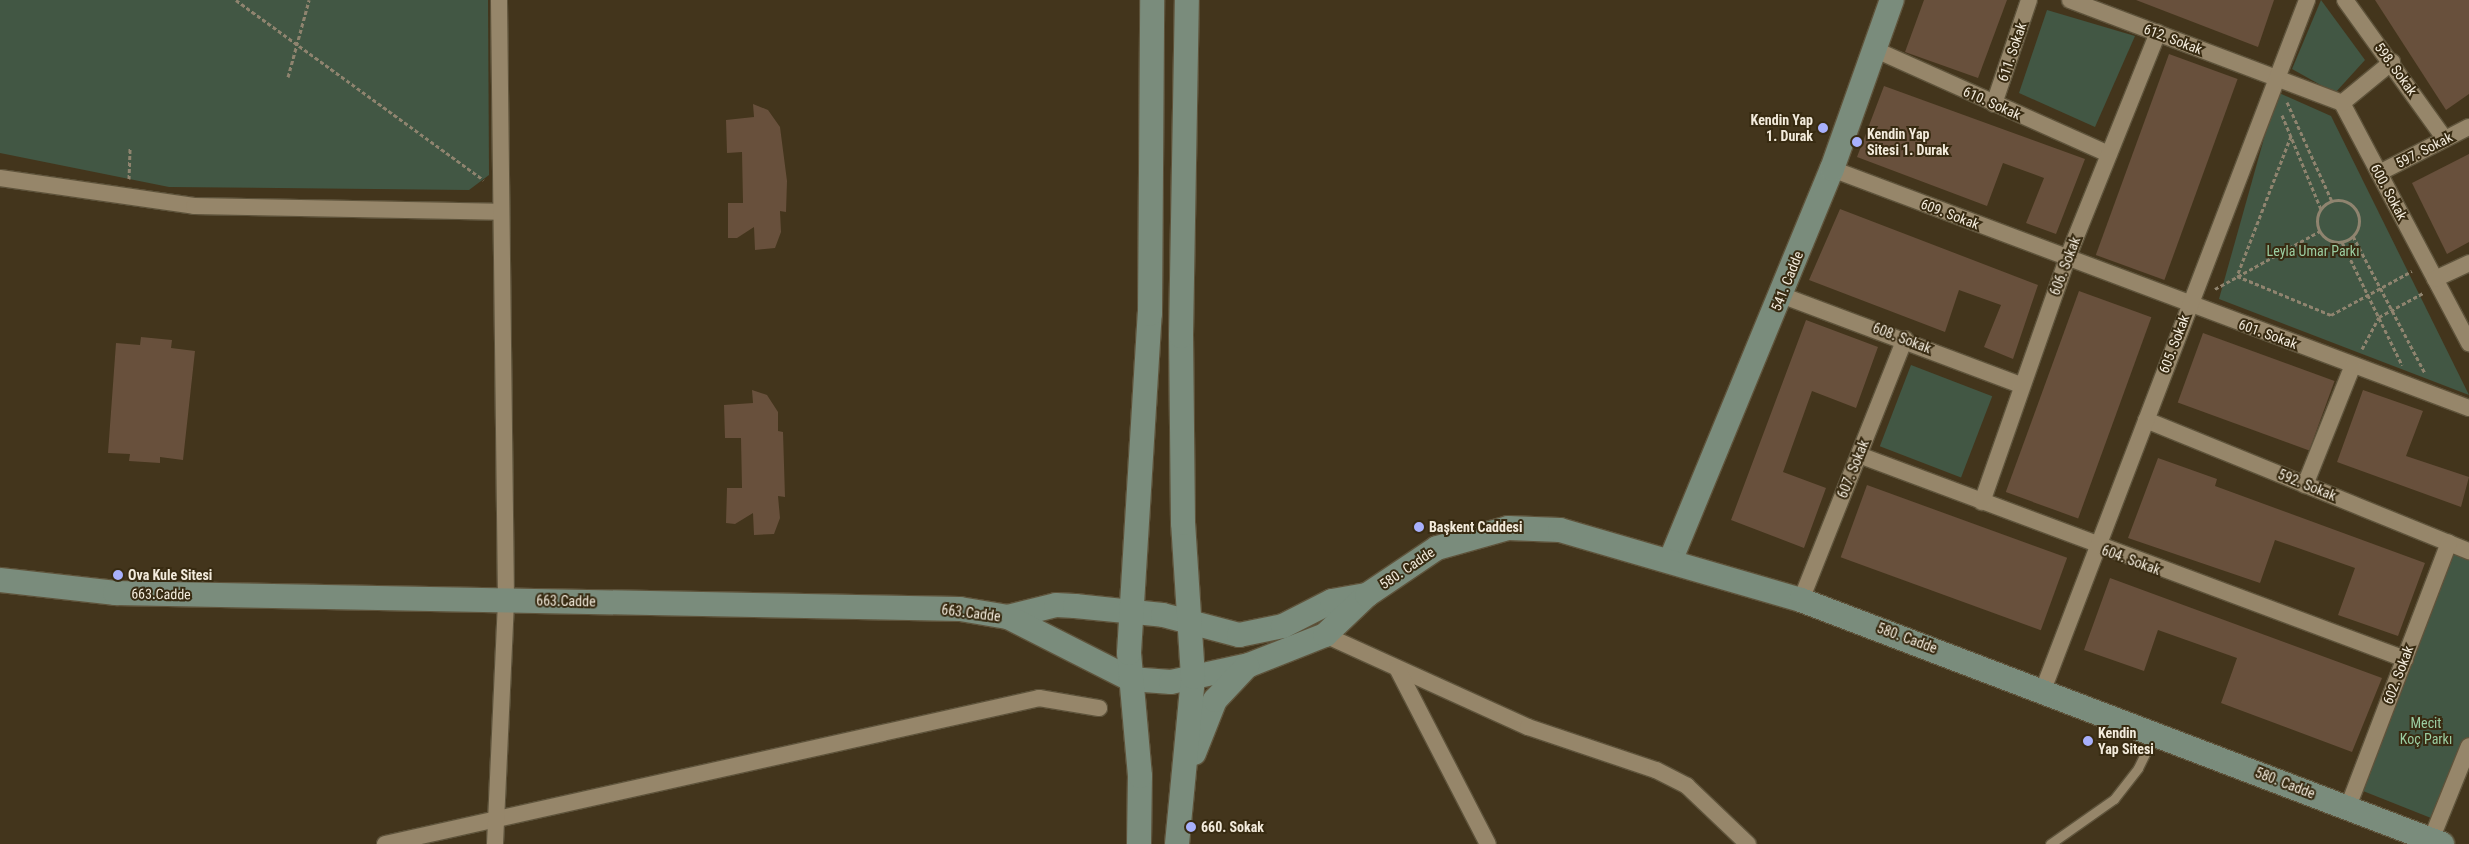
<!DOCTYPE html>
<meta charset="utf-8">
<style>
body{margin:0}
#map{position:relative;width:2469px;height:844px;overflow:hidden;background:#43351c;font-family:"Roboto Condensed",sans-serif}
div>[style]{position:absolute}
[style*='--x']{left:calc(var(--x)*1px);top:calc(var(--y)*1px);width:calc(var(--w)*1px);rotate:calc(var(--a)*1deg)}
.green>*{inset:0;background:#425744;transform-origin:0 0}
.building>*{inset:0;background:#68503c;transform-origin:0 0}
.path>*{height:3px;margin-top:-1.5px;transform-origin:0;background:repeating-linear-gradient(90deg,#8f846f 0 4px,transparent 0 6.5px)}
.path>.ring{margin:-1.5px;padding:0;box-sizing:content-box;background:none;border:3px solid #8f846f;border-radius:50%}
.roads{filter:drop-shadow(1px 0 #5e533b) drop-shadow(-1px 0 #5e533b) drop-shadow(0 1px #5e533b) drop-shadow(0 -1px #5e533b)}
.lane>*{height:9px;margin:-4.5px;padding:0 4.5px;transform-origin:4.5px;border-radius:4.5px;background:#96866a}
.street>*{height:16px;margin:-8px;padding:0 8px;transform-origin:8px;border-radius:8px;background:#96866a}
.secondary>*{height:24px;margin:-12px;padding:0 12px;transform-origin:12px;border-radius:12px;background:#7a8c7c}
.dots>*{width:14px;height:14px;translate:-50% -50%;box-sizing:border-box;border:2px solid #382b12;border-radius:50%}
span{translate:-50% -50%;white-space:nowrap;text-align:center;line-height:1.15;-webkit-text-stroke:4px #382b12;paint-order:stroke}
.street-label{font-size:14px;color:#f3ebdc}
.poi-label{font-size:14px;color:#f3ebdc;font-weight:700}
.right{translate:-100% -50%;text-align:right}
.left{translate:0 -50%;text-align:left}
.park-label{font-size:14px;color:#9bcda1}
</style>
<div id="map">
<div class="green">
<i style="clip-path:polygon(0 0,488px 0,489px 175px,469px 190px,169px 187px,0 153px)"></i>
<i style="clip-path:polygon(2321px 0,2365px 60px,2335px 93px,2292px 69px)"></i>
<i style="clip-path:polygon(2047px 10px,2135px 36px,2095px 127px,2019px 93px)"></i>
<i style="clip-path:polygon(2277px 92px,2331px 116px,2469px 395px,2219px 299px)"></i>
<i style="left:1911px;top:365px;width:87px;height:87px;rotate:21deg"></i>
<i style="clip-path:polygon(2450px 547px,2469px 554px,2469px 738px,2436px 820px,2358px 789px)"></i>
</div>
<div class="building">
<i style="clip-path:polygon(1924px 0,2007px 0,1978px 78px,1905px 52px)"></i>
<i style="clip-path:polygon(2136px 0,2274px 0,2258px 47px)"></i>
<i style="clip-path:polygon(2375px 0,2469px 0,2469px 94px,2446px 110px)"></i>
<i style="left:2169px;top:54px;width:73px;height:214px;rotate:20deg"></i>
<i style="clip-path:polygon(1884px 86px,2085px 159px,2056px 234px,2026px 223px,2044px 178px,2003px 163px,1987px 206px,1857px 157px)"></i>
<i style="clip-path:polygon(753px 104px,768px 110px,780px 127px,787px 181px,786px 212px,780px 211px,781px 232px,775px 248px,755px 250px,754px 227px,737px 238px,728px 238px,728px 203px,743px 203px,742px 152px,727px 153px,726px 120px,754px 117px)"></i>
<i style="clip-path:polygon(2469px 154px,2469px 242px,2447px 254px,2412px 183px)"></i>
<i style="clip-path:polygon(1840px 209px,2038px 285px,2013px 359px,1984px 347px,2001px 305px,1959px 290px,1945px 332px,1809px 280px)"></i>
<i style="left:2079px;top:291px;width:77px;height:214px;rotate:20deg"></i>
<i style="clip-path:polygon(1806px 320px,1878px 347px,1856px 408px,1812px 391px,1783px 472px,1826px 488px,1804px 548px,1731px 520px)"></i>
<i style="left:2203px;top:333px;width:140px;height:74px;rotate:20deg"></i>
<i style="clip-path:polygon(141px 337px,172px 340px,171px 348px,195px 351px,183px 460px,160px 457px,160px 463px,129px 461px,130px 454px,108px 453px,116px 343px,140px 345px)"></i>
<i style="clip-path:polygon(752px 390px,767px 395px,778px 412px,778px 431px,783px 432px,785px 497px,778px 496px,780px 518px,774px 534px,754px 535px,753px 513px,735px 524px,726px 523px,727px 488px,742px 488px,741px 438px,725px 438px,724px 405px,753px 403px)"></i>
<i style="clip-path:polygon(2363px 390px,2423px 411px,2406px 456px,2469px 477px,2461px 507px,2337px 462px)"></i>
<i style="clip-path:polygon(2158px 458px,2217px 479px,2215px 486px,2425px 563px,2398px 636px,2338px 615px,2355px 568px,2275px 540px,2260px 583px,2128px 538px)"></i>
<i style="left:1867px;top:485px;width:213px;height:77px;rotate:20deg"></i>
<i style="clip-path:polygon(2110px 578px,2382px 678px,2352px 752px,2221px 703px,2237px 658px,2158px 630px,2144px 671px,2084px 650px)"></i>
</div>
<div class="path">
<i style="--x:236;--y:0;--w:306;--a:36"></i>
<i style="--x:288;--y:77;--w:80;--a:-74.7"></i>
<i style="--x:2287;--y:102;--w:109;--a:65.6"></i>
<i style="--x:2282;--y:115;--w:102;--a:67.5"></i>
<i style="--x:2291;--y:136;--w:150;--a:111.1"></i>
<i style="--x:2237;--y:276;--w:102;--a:22.5"></i>
<i style="--x:2331;--y:315;--w:92;--a:-28.5"></i>
<i style="--x:129;--y:179;--w:32;--a:-88"></i>
<i class="ring" style="left:2317px;top:200px;width:39px;height:39px"></i>
<i style="--x:2353;--y:236;--w:155;--a:62.3"></i>
<i style="--x:2342;--y:242;--w:137;--a:64"></i>
<i style="--x:2215;--y:289;--w:120;--a:-28.9"></i>
<i style="--x:2362;--y:349;--w:36;--a:-62"></i>
<i style="--x:2379;--y:317;--w:50;--a:-28.6"></i>
</div>
<div class="roads">
<div class="lane">
<i style="--x:2050;--y:844;--w:78;--a:-35.1"></i>
<i style="--x:2114;--y:799;--w:39;--a:-52"></i>
<i style="--x:2138;--y:768;--w:37;--a:-64"></i>
</div>
<div class="street">
<i style="--x:2070;--y:0;--w:291;--a:20.7"></i>
<i style="--x:2342;--y:103;--w:272;--a:62.1"></i>
<i style="--x:2345;--y:0;--w:171;--a:54.3"></i>
<i style="--x:1876;--y:50;--w:255;--a:24.1"></i>
<i style="--x:2342;--y:103;--w:65;--a:-39.4"></i>
<i style="--x:1994;--y:104;--w:110;--a:-71.4"></i>
<i style="--x:1832;--y:169;--w:680;--a:20.57"></i>
<i style="--x:2379;--y:173;--w:101;--a:-27.1"></i>
<i style="--x:0;--y:178;--w:196;--a:8.2"></i>
<i style="--x:194;--y:206;--w:305;--a:1.1"></i>
<i style="--x:2435;--y:279;--w:38;--a:-25"></i>
<i style="--x:1781;--y:295;--w:256;--a:20.6"></i>
<i style="--x:2146;--y:420;--w:349;--a:22.1"></i>
<i style="--x:1859;--y:455;--w:583;--a:20.49"></i>
<i style="--x:2305;--y:485;--w:129;--a:-68.2"></i>
<i style="--x:1982;--y:502;--w:257;--a:-70.7"></i>
<i style="--x:2067;--y:259;--w:244;--a:-68.1"></i>
<i style="--x:1801;--y:600;--w:281;--a:-68.3"></i>
<i style="--x:1325;--y:635;--w:223;--a:24.4"></i>
<i style="--x:1528;--y:727;--w:135;--a:18.6"></i>
<i style="--x:1656;--y:770;--w:35;--a:27"></i>
<i style="--x:1687;--y:786;--w:84;--a:43.6"></i>
<i style="--x:1397;--y:668;--w:198;--a:62.7"></i>
<i style="--x:2043;--y:690;--w:739;--a:-69.06"></i>
<i style="--x:2348;--y:807;--w:283;--a:-69.1"></i>
<i style="--x:2431;--y:840;--w:101;--a:-68"></i>
<i style="--x:385;--y:844;--w:670;--a:-12.58"></i>
<i style="--x:1039;--y:698;--w:61;--a:9.5"></i>
<i style="--x:495;--y:844;--w:244;--a:-87.4"></i>
<i style="--x:506;--y:600;--w:600;--a:-90.67"></i>
</div>
<div class="secondary">
<i style="--x:1671;--y:559;--w:422;--a:-67.6"></i>
<i style="--x:1832;--y:169;--w:179;--a:-70.5"></i>
<i style="--x:0;--y:580;--w:116;--a:6.4"></i>
<i style="--x:115;--y:593;--w:845;--a:1.08"></i>
<i style="--x:960;--y:609;--w:49;--a:9.5"></i>
<i style="--x:1008;--y:617;--w:49;--a:-14"></i>
<i style="--x:1056;--y:605;--w:19;--a:3"></i>
<i style="--x:1075;--y:606;--w:88;--a:5.8"></i>
<i style="--x:1163;--y:615;--w:79;--a:14.7"></i>
<i style="--x:1239;--y:635;--w:45;--a:-11.6"></i>
<i style="--x:1283;--y:626;--w:55;--a:-27"></i>
<i style="--x:1332;--y:601;--w:36;--a:-10"></i>
<i style="--x:1008;--y:617;--w:137;--a:26.9"></i>
<i style="--x:1130;--y:679;--w:41;--a:4.2"></i>
<i style="--x:1171;--y:682;--w:80;--a:-12.3"></i>
<i style="--x:1249;--y:665;--w:82;--a:-21.5"></i>
<i style="--x:1325;--y:635;--w:58;--a:-43.6"></i>
<i style="--x:1367;--y:595;--w:84;--a:-33.9"></i>
<i style="--x:1437;--y:548;--w:74;--a:-15.7"></i>
<i style="--x:1508;--y:528;--w:52;--a:2.2"></i>
<i style="--x:1560;--y:530;--w:251;--a:16.2"></i>
<i style="--x:1801;--y:600;--w:686;--a:20.84"></i>
<i style="--x:1194;--y:753;--w:57;--a:-68.4"></i>
<i style="--x:1215;--y:700;--w:47;--a:-46.7"></i>
<i style="--x:1139;--y:844;--w:68;--a:-89.2"></i>
<i style="--x:1140;--y:776;--w:123;--a:-95.1"></i>
<i style="--x:1129;--y:653;--w:340;--a:-86.5"></i>
<i style="--x:1150;--y:314;--w:314;--a:-89.6"></i>
<i style="--x:1177;--y:844;--w:168;--a:-84.5"></i>
<i style="--x:1193;--y:677;--w:154;--a:-93.7"></i>
<i style="--x:1183;--y:523;--w:187;--a:-90.6"></i>
<i style="--x:1181;--y:336;--w:336;--a:-89"></i>
</div>
</div>
<div class="dots">
<i style="left:1823px;top:128px;background:#a8b0fc"></i>
<i style="left:1857px;top:142px;background:#a8b0fc"></i>
<i style="left:1419px;top:527px;background:#a8b0fc"></i>
<i style="left:118px;top:575px;background:#a8b0fc"></i>
<i style="left:2088px;top:741px;background:#a8b0fc"></i>
<i style="left:1191px;top:827px;background:#a8b0fc"></i>
</div>
<div class="street-label">
<span style="left:2173px;top:39px;rotate:21deg">612. Sokak</span>
<span style="left:2012px;top:52px;rotate:-71deg">611. Sokak</span>
<span style="left:2396px;top:69px;rotate:54deg">598. Sokak</span>
<span style="left:1992px;top:103px;rotate:24deg">610. Sokak</span>
<span style="left:2424px;top:150px;rotate:-27deg">597. Sokak</span>
<span style="left:2389px;top:192px;rotate:62deg">600. Sokak</span>
<span style="left:1950px;top:214px;rotate:21deg">609. Sokak</span>
<span style="left:2065px;top:266px;rotate:-69deg">606. Sokak</span>
<span style="left:1787px;top:281px;rotate:-68deg">541. Cadde</span>
<span style="left:2268px;top:334px;rotate:20deg">601. Sokak</span>
<span style="left:1902px;top:338px;rotate:21deg">608. Sokak</span>
<span style="left:2174px;top:344px;rotate:-69deg">605. Sokak</span>
<span style="left:1853px;top:469px;rotate:-68deg">607. Sokak</span>
<span style="left:2307px;top:485px;rotate:22deg">592. Sokak</span>
<span style="left:2131px;top:560px;rotate:20deg">604. Sokak</span>
<span style="left:1407px;top:568px;rotate:-34deg">580. Cadde</span>
<span style="left:161px;top:594px;rotate:1deg">663.Cadde</span>
<span style="left:566px;top:601px;rotate:1deg">663.Cadde</span>
<span style="left:971px;top:613px;rotate:7deg">663.Cadde</span>
<span style="left:1907px;top:638px;rotate:20deg">580. Cadde</span>
<span style="left:2398px;top:675px;rotate:-69deg">602. Sokak</span>
<span style="left:2285px;top:783px;rotate:21deg">580. Cadde</span>
</div>
<div class="poi-label">
<span class="right" style="left:1813px;top:128px">Kendin Yap<br>1. Durak</span>
<span class="left" style="left:1867px;top:142px">Kendin Yap<br>Sitesi 1. Durak</span>
<span class="left" style="left:1429px;top:527px">Başkent Caddesi</span>
<span class="left" style="left:128px;top:575px">Ova Kule Sitesi</span>
<span class="left" style="left:2098px;top:741px">Kendin<br>Yap Sitesi</span>
<span class="left" style="left:1201px;top:827px">660. Sokak</span>
</div>
<div class="park-label">
<span style="left:2313px;top:251px">Leyla Umar Parkı</span>
<span style="left:2426px;top:731px">Mecit<br>Koç Parkı</span>
</div>
</div>
